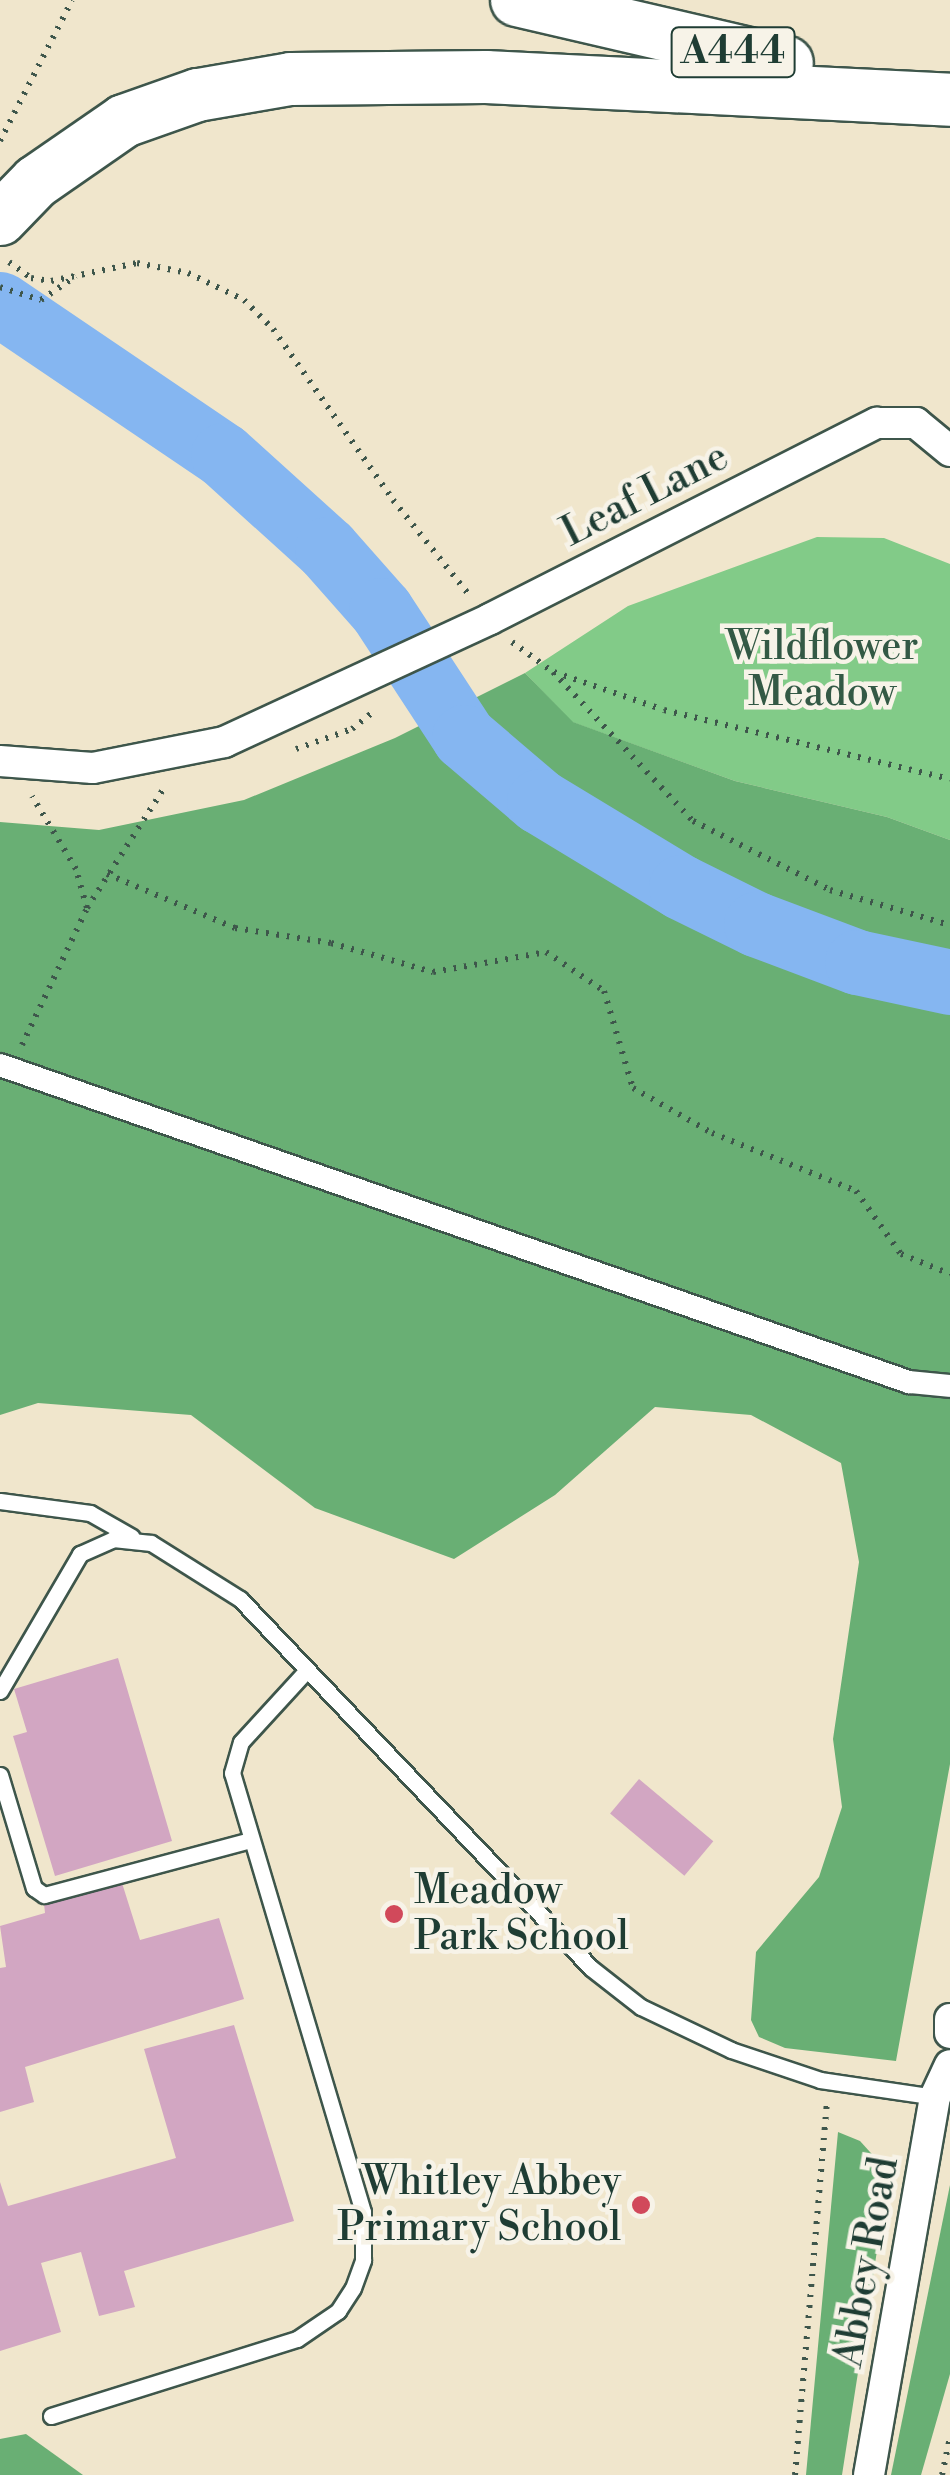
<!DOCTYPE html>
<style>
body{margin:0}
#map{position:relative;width:950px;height:2475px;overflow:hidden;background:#f0e6cc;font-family:"Libre Bodoni",serif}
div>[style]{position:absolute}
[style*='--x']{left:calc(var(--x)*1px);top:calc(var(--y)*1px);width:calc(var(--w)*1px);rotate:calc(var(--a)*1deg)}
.green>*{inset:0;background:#82cb88}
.forest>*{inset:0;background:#69af74}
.river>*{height:65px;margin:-32.5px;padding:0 32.5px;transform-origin:32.5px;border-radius:32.5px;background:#85b6f1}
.building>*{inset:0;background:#d2a6c2;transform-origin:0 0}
.path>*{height:6px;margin-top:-3px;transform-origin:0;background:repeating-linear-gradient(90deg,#3e564b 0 2.5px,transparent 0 10.5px)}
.roads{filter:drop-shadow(2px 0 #3e564b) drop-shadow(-2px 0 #3e564b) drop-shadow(0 2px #3e564b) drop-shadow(0 -2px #3e564b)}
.service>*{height:15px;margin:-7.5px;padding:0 7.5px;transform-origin:7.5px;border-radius:7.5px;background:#fff}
.pedestrian>*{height:22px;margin:-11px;padding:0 11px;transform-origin:11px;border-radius:11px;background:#fff}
.minor>*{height:30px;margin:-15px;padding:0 15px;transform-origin:15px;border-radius:15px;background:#fff}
.trunk>*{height:52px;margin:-26px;padding:0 26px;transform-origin:26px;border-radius:26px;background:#fff}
.dots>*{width:28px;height:28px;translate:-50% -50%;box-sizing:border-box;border:5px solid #f7f3e8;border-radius:50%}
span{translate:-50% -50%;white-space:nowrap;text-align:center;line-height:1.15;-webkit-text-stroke:9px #f7f3e8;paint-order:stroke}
.shield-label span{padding:2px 8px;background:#f7f3e8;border:2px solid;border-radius:8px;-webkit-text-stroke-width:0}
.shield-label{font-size:38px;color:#1f3d34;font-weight:700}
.street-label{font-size:40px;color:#1f3d34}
.park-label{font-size:40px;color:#335945}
.poi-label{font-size:40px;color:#1f3d34}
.left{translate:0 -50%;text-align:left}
.right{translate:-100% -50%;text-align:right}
</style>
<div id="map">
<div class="green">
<i style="clip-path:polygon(817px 537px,884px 538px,950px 564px,950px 840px,887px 817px,735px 781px,572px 722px,525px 673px,628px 606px)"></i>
</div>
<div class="forest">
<i style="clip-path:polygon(525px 673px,573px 722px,735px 781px,887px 817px,950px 840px,950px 1764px,896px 2061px,785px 2048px,759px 2037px,751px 2020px,756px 1952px,819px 1877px,842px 1807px,833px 1739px,859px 1562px,841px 1463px,751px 1415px,655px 1407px,555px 1495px,454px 1559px,315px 1508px,191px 1415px,38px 1403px,0 1415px,0 822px,99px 830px,244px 800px,395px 738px)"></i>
<i style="clip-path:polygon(838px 2132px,860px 2141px,880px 2163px,886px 2193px,842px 2475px,806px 2475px)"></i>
<i style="clip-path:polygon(950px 2185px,950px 2374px,921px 2475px,891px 2475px)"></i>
<i style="clip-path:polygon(26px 2434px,83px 2475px,0 2475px,0 2439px)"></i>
</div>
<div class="river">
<i style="--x:0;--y:304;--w:269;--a:34.1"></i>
<i style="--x:223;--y:455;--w:140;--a:42.1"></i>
<i style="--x:327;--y:549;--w:81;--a:48.5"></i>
<i style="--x:381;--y:610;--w:152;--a:56.8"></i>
<i style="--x:464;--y:737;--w:99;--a:40.5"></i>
<i style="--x:539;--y:801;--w:166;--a:31.2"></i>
<i style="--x:681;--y:887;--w:84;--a:26.3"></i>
<i style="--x:756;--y:924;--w:108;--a:20.6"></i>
<i style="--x:857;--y:962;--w:95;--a:12.1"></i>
</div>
<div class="building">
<i style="clip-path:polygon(118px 1658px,172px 1841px,55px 1876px,13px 1736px,27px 1732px,14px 1689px)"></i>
<i style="left:639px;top:1779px;width:97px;height:45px;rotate:40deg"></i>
<i style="clip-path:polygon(122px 1883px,140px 1940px,219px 1918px,244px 1999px,25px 2067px,34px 2102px,0 2112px,0 1968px,6px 1967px,0 1926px,45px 1913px,44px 1904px)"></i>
<i style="clip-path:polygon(234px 2025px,294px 2221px,124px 2271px,135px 2307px,99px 2316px,81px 2252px,41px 2263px,61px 2332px,0 2351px,0 2182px,8px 2206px,176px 2158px,144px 2049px)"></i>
</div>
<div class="path">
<i style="--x:0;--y:141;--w:158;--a:-62.9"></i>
<i style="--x:9;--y:262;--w:27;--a:36"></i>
<i style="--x:31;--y:278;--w:20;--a:9"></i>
<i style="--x:51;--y:281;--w:88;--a:-11.8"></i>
<i style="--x:137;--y:263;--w:52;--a:11.1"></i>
<i style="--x:188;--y:273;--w:62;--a:25.7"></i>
<i style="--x:244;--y:300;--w:41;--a:45"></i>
<i style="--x:273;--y:329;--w:209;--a:54.9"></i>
<i style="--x:393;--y:500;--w:123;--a:51.3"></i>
<i style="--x:0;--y:287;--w:43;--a:17.6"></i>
<i style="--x:41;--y:300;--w:42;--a:-34.4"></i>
<i style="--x:512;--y:642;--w:51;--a:36.2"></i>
<i style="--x:553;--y:672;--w:204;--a:46.8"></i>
<i style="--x:693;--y:821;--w:153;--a:26.7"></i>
<i style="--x:830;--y:890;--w:125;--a:16.3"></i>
<i style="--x:554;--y:672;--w:116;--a:19.1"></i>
<i style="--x:664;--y:710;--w:294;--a:13.6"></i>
<i style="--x:296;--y:749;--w:59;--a:-19.7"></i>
<i style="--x:352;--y:729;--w:28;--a:-39"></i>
<i style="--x:107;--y:874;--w:139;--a:22.9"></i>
<i style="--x:235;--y:928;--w:97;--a:8.9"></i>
<i style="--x:331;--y:943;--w:106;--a:15.9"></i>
<i style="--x:433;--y:972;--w:115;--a:-10"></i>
<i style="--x:546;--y:952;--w:70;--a:33.9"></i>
<i style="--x:604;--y:991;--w:101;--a:73.4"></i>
<i style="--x:633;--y:1088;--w:91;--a:29.7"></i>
<i style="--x:712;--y:1133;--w:155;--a:21.9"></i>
<i style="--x:856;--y:1191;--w:77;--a:54.5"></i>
<i style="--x:901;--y:1254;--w:53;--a:22.2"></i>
<i style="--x:87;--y:908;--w:146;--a:-57.3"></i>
<i style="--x:22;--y:1045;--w:152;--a:-64.6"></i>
<i style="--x:87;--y:908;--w:41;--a:-105.8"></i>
<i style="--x:76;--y:869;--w:85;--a:-121.1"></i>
<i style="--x:795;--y:2475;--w:373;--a:-85.1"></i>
<i style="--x:942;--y:2475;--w:40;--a:-78"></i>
</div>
<div class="roads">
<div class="service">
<i style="--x:0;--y:1501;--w:91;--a:7.6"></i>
<i style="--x:90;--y:1513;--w:48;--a:29.7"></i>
<i style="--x:0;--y:1691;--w:159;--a:-59.7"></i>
<i style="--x:80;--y:1554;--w:36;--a:-24"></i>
<i style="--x:113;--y:1539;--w:38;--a:6"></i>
<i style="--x:151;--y:1543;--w:105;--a:32.2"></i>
<i style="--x:240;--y:1599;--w:509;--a:46.43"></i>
<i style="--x:591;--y:1968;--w:63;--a:38"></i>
<i style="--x:641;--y:2007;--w:100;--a:25.5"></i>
<i style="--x:731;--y:2050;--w:94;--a:18.6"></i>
<i style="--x:820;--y:2080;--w:116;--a:8.4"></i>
<i style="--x:0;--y:1775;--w:118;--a:73.3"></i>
<i style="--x:34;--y:1888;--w:12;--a:35"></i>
<i style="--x:44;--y:1895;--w:213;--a:-14.9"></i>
<i style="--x:51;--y:2416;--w:258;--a:-17.4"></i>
<i style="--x:297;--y:2339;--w:50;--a:-34.3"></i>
<i style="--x:338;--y:2311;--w:27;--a:-57"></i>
<i style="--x:353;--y:2288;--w:30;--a:-70"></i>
<i style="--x:363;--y:2260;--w:48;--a:-90"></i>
<i style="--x:363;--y:2212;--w:458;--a:-106.6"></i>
<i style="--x:232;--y:1773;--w:32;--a:-74"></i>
<i style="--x:241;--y:1742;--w:98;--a:-47.5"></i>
</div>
<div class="pedestrian">
<i style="--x:0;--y:1065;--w:963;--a:19.23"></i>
<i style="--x:909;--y:1382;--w:41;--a:5.6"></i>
</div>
<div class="minor">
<i style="--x:0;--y:761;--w:93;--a:4.3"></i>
<i style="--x:93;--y:768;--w:134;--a:-11.2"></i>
<i style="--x:224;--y:742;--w:293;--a:-24.8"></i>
<i style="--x:490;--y:619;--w:434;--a:-26.9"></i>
<i style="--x:877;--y:423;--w:39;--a:0"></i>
<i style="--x:916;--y:423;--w:44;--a:39.5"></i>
<i style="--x:950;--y:2019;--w:14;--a:90"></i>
<i style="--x:869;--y:2475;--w:384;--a:-80.1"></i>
<i style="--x:935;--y:2097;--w:35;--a:-65"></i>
</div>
<div class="trunk">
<i style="--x:517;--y:0;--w:277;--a:13.1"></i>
<i style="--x:0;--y:219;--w:52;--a:-45.8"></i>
<i style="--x:36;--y:182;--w:107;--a:-34.7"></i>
<i style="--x:124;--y:121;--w:78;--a:-19.4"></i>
<i style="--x:198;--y:95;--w:94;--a:-9.8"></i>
<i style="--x:291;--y:79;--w:195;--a:-0.6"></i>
<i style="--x:486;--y:77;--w:465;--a:2.8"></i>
</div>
</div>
<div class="dots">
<i style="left:394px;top:1914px;background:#d1495b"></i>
<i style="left:641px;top:2205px;background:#d1495b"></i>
</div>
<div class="shield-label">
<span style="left:733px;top:52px">A444</span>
</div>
<div class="street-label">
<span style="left:645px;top:495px;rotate:-27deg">Leaf Lane</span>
<span style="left:867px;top:2262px;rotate:-80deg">Abbey Road</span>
</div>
<div class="park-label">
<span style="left:822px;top:670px">Wildflower<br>Meadow</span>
</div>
<div class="poi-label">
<span class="left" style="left:414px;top:1914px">Meadow<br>Park School</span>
<span class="right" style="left:621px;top:2205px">Whitley Abbey<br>Primary School</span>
</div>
</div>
